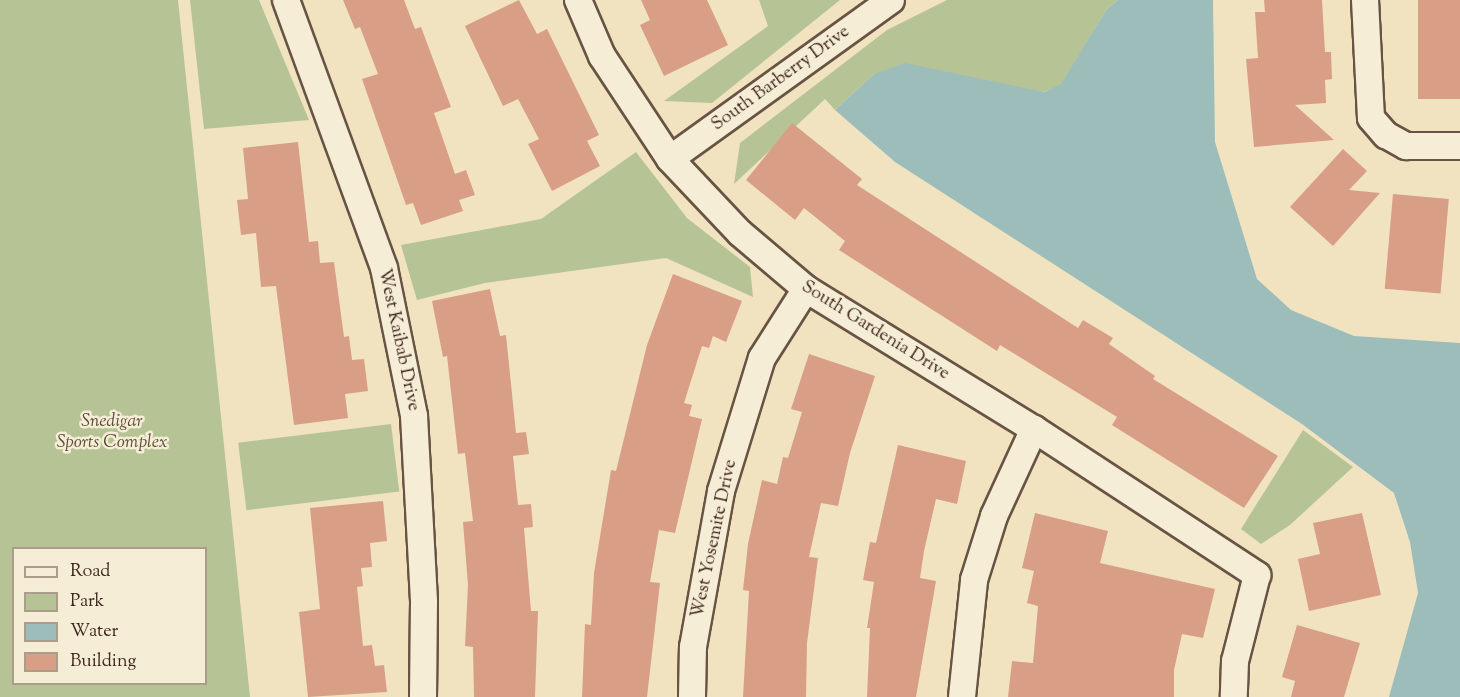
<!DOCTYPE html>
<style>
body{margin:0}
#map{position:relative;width:1460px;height:697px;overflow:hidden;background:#f1e3c0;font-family:"Sorts Mill Goudy",serif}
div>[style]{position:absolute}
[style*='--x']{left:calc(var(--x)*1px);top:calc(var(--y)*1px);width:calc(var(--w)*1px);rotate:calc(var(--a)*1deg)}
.green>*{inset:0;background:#b6c495;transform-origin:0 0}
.water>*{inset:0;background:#9dbdbb}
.building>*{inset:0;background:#d89e86;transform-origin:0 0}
.roads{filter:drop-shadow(2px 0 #685444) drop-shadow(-2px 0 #685444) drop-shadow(0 2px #685444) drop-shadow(0 -2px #685444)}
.minor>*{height:26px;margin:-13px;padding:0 13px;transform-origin:13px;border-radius:13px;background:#f6edd6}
span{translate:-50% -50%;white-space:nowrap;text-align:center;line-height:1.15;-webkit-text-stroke:5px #f6edd6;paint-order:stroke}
.street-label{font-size:18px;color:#3b241b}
.park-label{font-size:18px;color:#5a4c3a;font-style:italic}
.legend{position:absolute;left:12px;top:547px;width:195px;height:138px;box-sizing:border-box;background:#f6edd6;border:2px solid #ab9d8b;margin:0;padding:8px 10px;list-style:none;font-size:18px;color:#3b241b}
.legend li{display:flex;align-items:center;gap:12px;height:30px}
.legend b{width:30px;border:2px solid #ab9d8b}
</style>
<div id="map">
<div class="green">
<i style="clip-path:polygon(evenodd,0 0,178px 0,250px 697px,0 697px,0 0,14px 548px,206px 548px,206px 684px,14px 684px,14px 548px)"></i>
<i style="clip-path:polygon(190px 0,259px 0,309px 120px,204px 129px)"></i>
<i style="clip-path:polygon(759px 0,840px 0,712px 103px,664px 101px,768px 26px)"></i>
<i style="clip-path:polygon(947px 0,1118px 0,1106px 10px,1061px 85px,1043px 92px,874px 74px,835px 110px,825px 99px,734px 184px,740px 143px,887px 30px)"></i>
<i style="clip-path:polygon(636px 152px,687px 218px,750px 267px,753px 297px,666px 258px,485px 283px,417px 300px,401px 245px,541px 219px)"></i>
<i style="left:391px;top:424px;width:68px;height:154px;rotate:83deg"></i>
<i style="clip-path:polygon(1303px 430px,1353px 467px,1290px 525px,1261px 544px,1241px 529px)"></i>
</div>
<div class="water">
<i style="clip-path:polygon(1118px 0,1213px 0,1215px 142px,1257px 279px,1291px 310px,1354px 336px,1460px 343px,1460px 697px,1389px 697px,1418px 593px,1410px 542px,1394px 493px,1302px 424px,895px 162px,835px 110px,874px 74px,905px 63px,1044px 92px,1061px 84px,1106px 10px)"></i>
</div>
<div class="building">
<i style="clip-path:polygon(343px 0,404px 0,415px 29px,421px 27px,451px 107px,434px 113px,455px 174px,466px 170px,475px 195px,459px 200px,463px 211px,421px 225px,413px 203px,406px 205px,362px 79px,378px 74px,360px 27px,355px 29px)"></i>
<i style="clip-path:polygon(519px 0,537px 34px,547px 29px,599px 135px,587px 141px,600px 166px,552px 191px,528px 144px,539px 139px,518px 99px,503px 106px,465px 26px)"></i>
<i style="clip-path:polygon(641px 0,707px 0,728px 45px,664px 76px,640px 25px,650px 20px)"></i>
<i style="clip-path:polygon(1264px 0,1322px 0,1325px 52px,1331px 52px,1332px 79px,1325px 80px,1326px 103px,1295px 105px,1334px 140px,1254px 147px,1246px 59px,1258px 58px,1255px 12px,1265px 12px)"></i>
<i style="left:1418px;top:0;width:42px;height:99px"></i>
<i style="clip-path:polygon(792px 123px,862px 179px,857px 185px,1078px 328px,1083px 320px,1113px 338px,1109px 344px,1155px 376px,1153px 379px,1278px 456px,1244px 508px,1112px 425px,1117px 417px,1000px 345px,997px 351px,839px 250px,845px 241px,804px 208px,795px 220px,746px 180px)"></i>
<i style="clip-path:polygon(298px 142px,309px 242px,318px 241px,320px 263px,334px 262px,344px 337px,349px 336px,352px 360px,364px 359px,368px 391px,345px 394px,348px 418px,294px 425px,276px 286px,261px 287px,256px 233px,241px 235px,237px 200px,248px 199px,243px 148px)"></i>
<i style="clip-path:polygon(1343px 149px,1367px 171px,1349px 190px,1380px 193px,1333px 246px,1290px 207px)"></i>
<i style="left:1393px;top:194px;width:56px;height:95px;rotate:5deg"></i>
<i style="clip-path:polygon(673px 274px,742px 301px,726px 342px,713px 336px,709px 348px,702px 346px,684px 403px,692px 405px,689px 416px,702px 419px,675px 533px,659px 530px,650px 582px,660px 583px,647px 697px,582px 697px,585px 624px,591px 625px,594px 573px,611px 470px,616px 471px,647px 345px)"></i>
<i style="clip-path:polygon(490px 289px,500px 336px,506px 335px,516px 433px,526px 432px,529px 454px,513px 456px,518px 505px,531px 504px,533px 527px,524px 528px,531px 611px,538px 611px,535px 697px,474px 697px,473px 647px,465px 646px,468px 585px,463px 522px,473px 521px,465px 453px,458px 454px,447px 356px,443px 357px,432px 301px)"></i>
<i style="clip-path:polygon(809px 354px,875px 376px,850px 453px,838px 506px,821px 503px,809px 557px,818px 558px,807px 643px,806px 697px,743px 697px,749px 591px,743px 590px,748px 544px,762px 480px,777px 484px,783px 457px,788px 458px,802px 412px,791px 409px)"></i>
<i style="clip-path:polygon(898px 445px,966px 461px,957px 504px,936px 499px,924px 551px,920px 578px,936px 581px,916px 697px,867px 697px,870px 628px,867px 628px,874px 582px,863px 580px,870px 542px,876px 543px)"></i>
<i style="clip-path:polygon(383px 501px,387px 541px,370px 543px,372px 567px,361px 568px,363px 586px,357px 587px,363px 646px,372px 645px,375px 666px,384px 665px,387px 692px,308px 697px,299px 612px,320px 609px,310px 508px)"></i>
<i style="clip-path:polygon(1035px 513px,1108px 531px,1100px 563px,1215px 589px,1203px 638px,1182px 634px,1174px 670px,1174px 697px,1008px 697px,1012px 661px,1033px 663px,1038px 606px,1027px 603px,1034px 571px,1022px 568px)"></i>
<i style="clip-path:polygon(1362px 513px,1381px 595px,1309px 611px,1298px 559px,1320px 554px,1313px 523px)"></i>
<i style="clip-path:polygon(1297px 625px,1360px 643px,1344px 697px,1291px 697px,1295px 681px,1282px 677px)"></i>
</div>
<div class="roads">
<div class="minor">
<i style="--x:286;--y:0;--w:285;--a:69.9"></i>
<i style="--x:384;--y:268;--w:151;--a:78.5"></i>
<i style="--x:414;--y:416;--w:186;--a:86.9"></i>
<i style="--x:424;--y:602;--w:95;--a:90.6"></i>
<i style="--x:578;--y:0;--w:61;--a:66.8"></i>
<i style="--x:602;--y:56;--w:123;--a:56.6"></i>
<i style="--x:670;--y:159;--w:102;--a:46.6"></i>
<i style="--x:740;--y:233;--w:87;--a:40.3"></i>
<i style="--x:806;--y:289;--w:268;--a:31.6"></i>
<i style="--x:1034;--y:429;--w:267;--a:33.2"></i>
<i style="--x:1257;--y:575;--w:89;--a:104.3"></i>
<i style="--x:1235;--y:661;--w:36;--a:92"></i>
<i style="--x:1365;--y:0;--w:118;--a:87.1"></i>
<i style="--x:1371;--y:118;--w:23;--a:49"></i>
<i style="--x:1386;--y:135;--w:23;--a:29"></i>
<i style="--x:1406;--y:146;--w:54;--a:0"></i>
<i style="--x:670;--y:159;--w:272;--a:-35.7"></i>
<i style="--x:692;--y:697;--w:50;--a:-88.9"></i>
<i style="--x:693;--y:647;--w:158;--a:-79.8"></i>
<i style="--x:721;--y:491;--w:139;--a:-72.9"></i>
<i style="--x:762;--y:358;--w:82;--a:-57.5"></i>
<i style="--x:962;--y:697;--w:118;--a:-84.1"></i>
<i style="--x:974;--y:580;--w:67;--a:-72.6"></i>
<i style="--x:994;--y:516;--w:96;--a:-65.3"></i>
</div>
</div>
<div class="street-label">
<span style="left:781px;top:79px;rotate:-36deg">South Barberry Drive</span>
<span style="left:875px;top:331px;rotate:32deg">South Gardenia Drive</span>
<span style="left:398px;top:340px;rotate:78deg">West Kaibab Drive</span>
<span style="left:715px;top:539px;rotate:-78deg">West Yosemite Drive</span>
</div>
<div class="park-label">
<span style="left:112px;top:433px">Snedigar<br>Sports Complex</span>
</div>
<ul class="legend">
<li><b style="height:8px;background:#f6edd6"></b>Road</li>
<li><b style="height:16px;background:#b6c495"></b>Park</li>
<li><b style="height:16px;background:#9dbdbb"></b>Water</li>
<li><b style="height:16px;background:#d89e86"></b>Building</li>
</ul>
</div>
